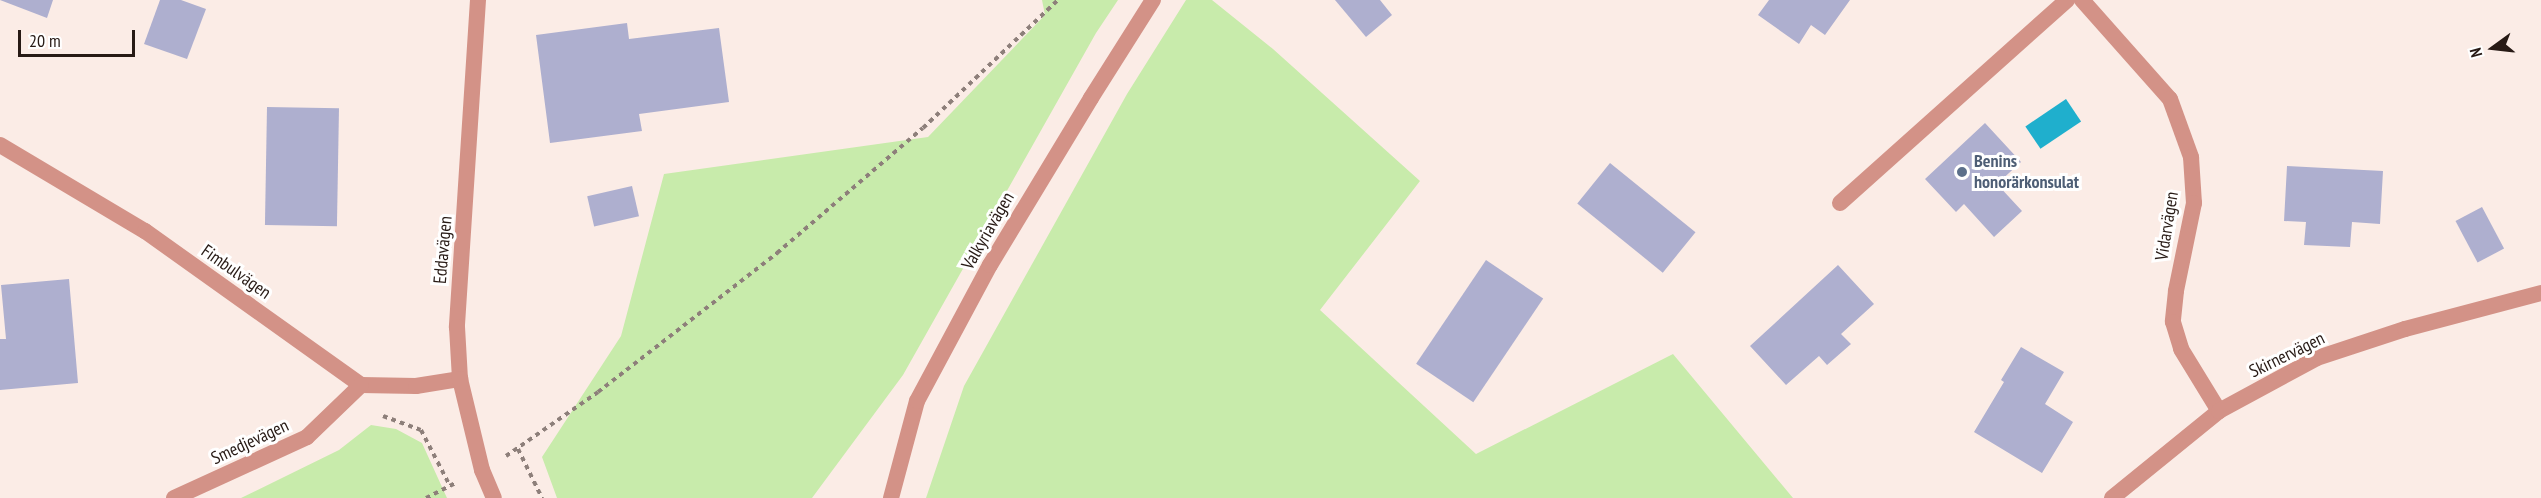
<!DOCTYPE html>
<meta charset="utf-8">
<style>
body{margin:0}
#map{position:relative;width:2541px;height:498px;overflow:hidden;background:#fbece6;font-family:"PT Sans Narrow",sans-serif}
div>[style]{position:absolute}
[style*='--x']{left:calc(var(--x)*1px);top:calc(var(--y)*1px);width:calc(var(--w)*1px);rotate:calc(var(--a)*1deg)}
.green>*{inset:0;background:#c8ebab}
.water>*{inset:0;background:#1fafcd;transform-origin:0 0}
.building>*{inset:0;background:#aeafcf;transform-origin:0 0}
.path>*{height:4px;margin-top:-2px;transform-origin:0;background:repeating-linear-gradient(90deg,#8d7f7a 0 4.5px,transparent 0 9px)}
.minor>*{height:16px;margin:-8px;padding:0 8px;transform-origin:8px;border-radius:8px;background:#d39287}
.tertiary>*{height:16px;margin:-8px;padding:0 8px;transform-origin:8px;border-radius:8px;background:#d39287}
.dots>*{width:16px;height:16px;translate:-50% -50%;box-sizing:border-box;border:3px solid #fff;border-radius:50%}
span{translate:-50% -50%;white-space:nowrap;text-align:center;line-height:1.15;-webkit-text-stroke:6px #fff;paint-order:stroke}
.service-label{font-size:18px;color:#4e5e75;font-weight:700}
.left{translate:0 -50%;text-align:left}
.street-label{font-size:18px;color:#271a15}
.north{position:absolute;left:2463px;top:18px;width:60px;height:60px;-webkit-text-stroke:4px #fff;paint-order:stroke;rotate:255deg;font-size:16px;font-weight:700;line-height:24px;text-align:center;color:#271a15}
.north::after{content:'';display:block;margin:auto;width:21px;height:27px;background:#271a15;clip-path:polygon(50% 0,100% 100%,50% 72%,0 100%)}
.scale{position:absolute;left:18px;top:30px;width:117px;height:27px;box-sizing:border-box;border:3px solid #271a15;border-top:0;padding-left:8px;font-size:18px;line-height:21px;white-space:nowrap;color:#271a15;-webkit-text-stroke:4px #fff;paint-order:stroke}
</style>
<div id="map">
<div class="green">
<i style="clip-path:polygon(1042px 0,1118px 0,1096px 33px,903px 375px,812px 498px,557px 498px,542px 457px,621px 336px,664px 174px,928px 137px,1045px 15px)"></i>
<i style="clip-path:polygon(1186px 0,1212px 0,1273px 49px,1420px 181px,1320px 310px,1476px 454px,1673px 354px,1793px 498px,926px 498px,964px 386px,1127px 94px)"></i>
<i style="clip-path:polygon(371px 425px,396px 429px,422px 443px,447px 498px,241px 498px,339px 450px)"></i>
</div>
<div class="water">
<i style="left:2066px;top:99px;width:27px;height:49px;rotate:56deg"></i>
</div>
<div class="building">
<i style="clip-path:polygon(0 0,53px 0,47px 18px)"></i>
<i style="clip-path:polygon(160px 0,181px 0,206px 9px,187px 59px,144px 44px)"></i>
<i style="clip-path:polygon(1335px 0,1380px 0,1392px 15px,1366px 37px)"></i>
<i style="clip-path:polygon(1769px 0,1850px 0,1825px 35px,1811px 25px,1799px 44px,1758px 15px)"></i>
<i style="clip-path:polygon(627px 23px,629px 39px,719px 28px,729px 102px,639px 114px,642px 131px,550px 143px,536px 35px)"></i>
<i style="left:267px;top:107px;width:72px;height:118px;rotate:1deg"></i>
<i style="clip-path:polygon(1985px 123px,2021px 162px,1997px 184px,2022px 211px,1994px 237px,1964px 204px,1956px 212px,1925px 179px)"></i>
<i style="left:1610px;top:163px;width:110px;height:52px;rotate:39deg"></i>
<i style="clip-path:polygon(2287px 166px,2383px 171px,2380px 224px,2352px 222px,2350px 247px,2304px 245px,2306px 222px,2284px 221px)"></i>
<i style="left:632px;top:186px;width:31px;height:46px;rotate:77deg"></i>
<i style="left:2482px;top:207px;width:47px;height:30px;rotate:62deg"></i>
<i style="left:1486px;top:260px;width:69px;height:125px;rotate:34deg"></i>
<i style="clip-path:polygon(1838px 265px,1874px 304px,1841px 334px,1851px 344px,1827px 365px,1819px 356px,1786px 385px,1750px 346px)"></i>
<i style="clip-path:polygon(69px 279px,78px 383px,0 390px,0 339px,6px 339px,1px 285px)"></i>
<i style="clip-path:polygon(2021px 347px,2064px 372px,2045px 404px,2073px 422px,2042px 473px,1974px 432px,2004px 382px,2001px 380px)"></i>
</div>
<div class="path">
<i style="--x:383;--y:416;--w:40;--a:20.2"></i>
<i style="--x:421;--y:430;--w:63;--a:62.6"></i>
<i style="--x:518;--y:449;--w:55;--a:63.9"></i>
<i style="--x:506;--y:456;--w:112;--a:-34.8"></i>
<i style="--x:598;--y:392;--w:227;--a:-37.8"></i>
<i style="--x:777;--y:253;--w:192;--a:-40.6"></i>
<i style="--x:923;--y:128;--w:186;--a:-43.5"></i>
<i style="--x:426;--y:498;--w:35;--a:-27"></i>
</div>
<div class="minor">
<i style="--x:2082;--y:0;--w:132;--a:48.4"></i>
<i style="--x:2170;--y:99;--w:62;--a:70.1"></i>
<i style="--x:2191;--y:157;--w:46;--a:86.3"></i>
<i style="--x:2194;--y:203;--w:90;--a:101.6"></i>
<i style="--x:2176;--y:291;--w:31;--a:96"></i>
<i style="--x:2173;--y:322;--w:28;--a:73"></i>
<i style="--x:2181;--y:349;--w:73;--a:58.5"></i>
<i style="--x:0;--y:145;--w:169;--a:30.7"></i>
<i style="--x:145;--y:231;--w:265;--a:35.5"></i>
<i style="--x:361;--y:385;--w:55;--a:1"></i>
<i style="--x:416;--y:386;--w:45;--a:-9"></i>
<i style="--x:1840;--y:203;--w:305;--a:-41.8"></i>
<i style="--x:174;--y:498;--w:146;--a:-24.6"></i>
<i style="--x:307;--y:437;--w:75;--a:-43.9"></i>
<i style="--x:891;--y:498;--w:100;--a:-75"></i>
<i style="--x:917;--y:401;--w:154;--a:-61.8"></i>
<i style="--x:990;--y:265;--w:195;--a:-58.8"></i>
<i style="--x:1091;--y:98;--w:116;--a:-57.7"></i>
<i style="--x:2112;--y:498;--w:138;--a:-39.1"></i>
<i style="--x:2219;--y:411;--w:111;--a:-28.4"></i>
<i style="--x:2317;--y:358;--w:93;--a:-18.2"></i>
<i style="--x:2405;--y:329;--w:141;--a:-14.8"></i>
</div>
<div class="tertiary">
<i style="--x:478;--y:0;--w:328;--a:93.7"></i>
<i style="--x:457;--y:327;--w:52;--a:86.7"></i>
<i style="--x:460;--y:379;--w:94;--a:76.4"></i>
<i style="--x:482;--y:470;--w:30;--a:67"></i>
</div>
<div class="dots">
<i style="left:1962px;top:172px;background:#5c6f8a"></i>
</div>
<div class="service-label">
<span class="left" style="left:1974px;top:172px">Benins<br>honorärkonsulat</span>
</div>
<div class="street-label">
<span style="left:2167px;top:226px;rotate:-81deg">Vidarvägen</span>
<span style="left:988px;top:231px;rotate:-60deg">Valkyriavägen</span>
<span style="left:443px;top:250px;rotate:-85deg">Eddavägen</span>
<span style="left:236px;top:272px;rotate:35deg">Fimbulvägen</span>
<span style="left:2287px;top:355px;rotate:-26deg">Skirnervägen</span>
<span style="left:250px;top:442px;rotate:-25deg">Smedjevägen</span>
</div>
<div class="north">N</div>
<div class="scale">20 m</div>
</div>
